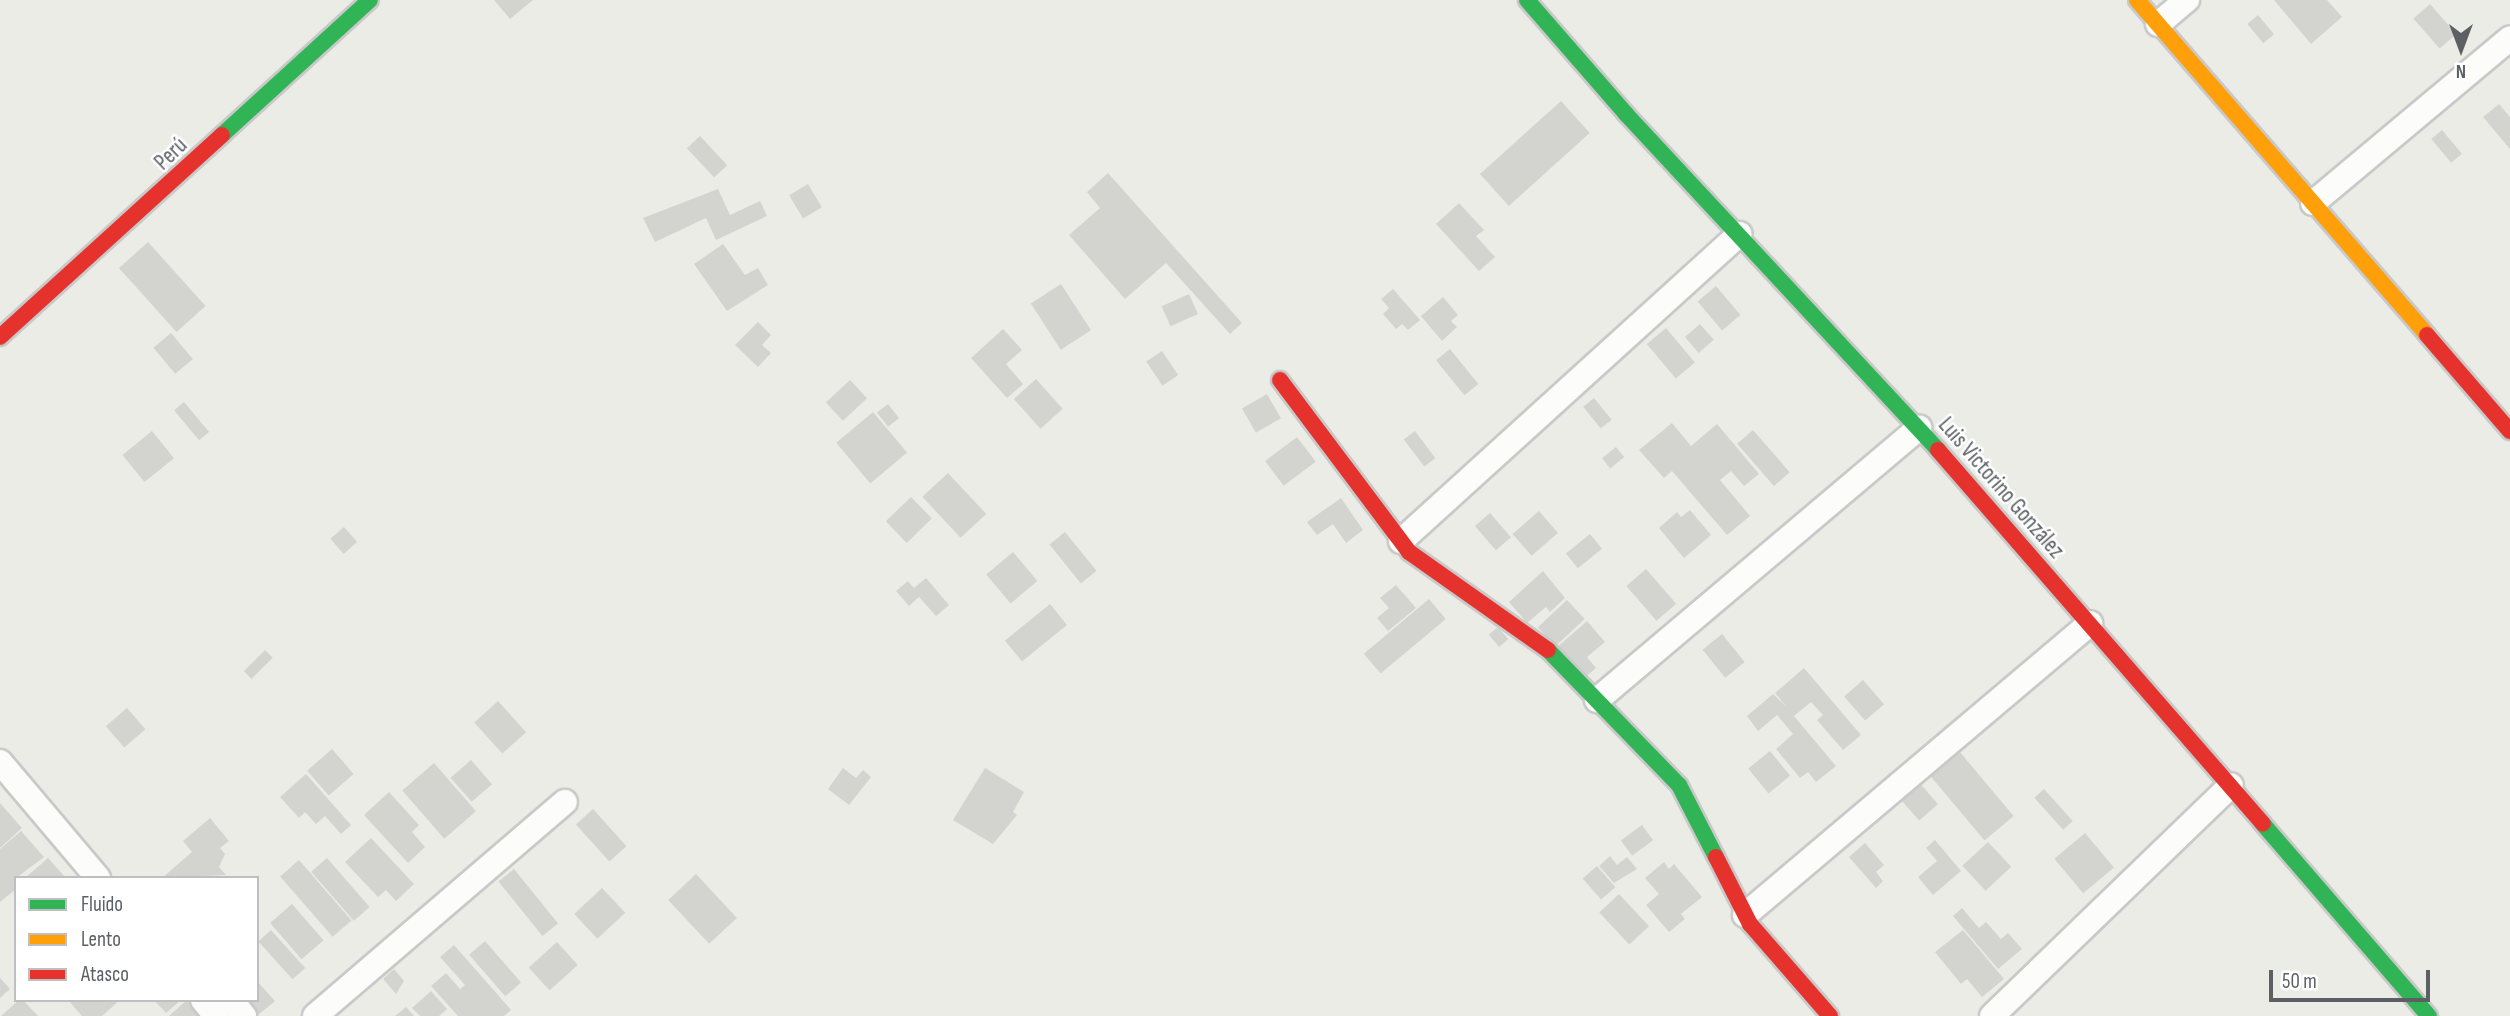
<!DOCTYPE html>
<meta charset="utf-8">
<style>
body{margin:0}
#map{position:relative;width:2510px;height:1016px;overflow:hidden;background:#ecece7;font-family:"Sofia Sans Condensed",sans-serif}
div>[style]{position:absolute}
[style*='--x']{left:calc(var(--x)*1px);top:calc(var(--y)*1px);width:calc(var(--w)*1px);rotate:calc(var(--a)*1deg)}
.building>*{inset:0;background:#d3d3d0;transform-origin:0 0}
.roads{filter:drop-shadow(2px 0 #c9c9c9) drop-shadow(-2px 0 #c9c9c9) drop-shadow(0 2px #c9c9c9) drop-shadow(0 -2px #c9c9c9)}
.street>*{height:24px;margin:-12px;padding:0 12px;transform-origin:12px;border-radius:12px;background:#fcfcfb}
.fast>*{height:16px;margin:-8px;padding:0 8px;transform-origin:8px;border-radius:8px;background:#30b455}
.slow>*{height:16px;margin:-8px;padding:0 8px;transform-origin:8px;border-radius:8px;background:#ff9f0a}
.jam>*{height:16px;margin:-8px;padding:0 8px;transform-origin:8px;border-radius:8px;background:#e5322d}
span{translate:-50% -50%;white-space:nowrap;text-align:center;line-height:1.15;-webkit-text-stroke:5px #fff;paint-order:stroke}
.street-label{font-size:23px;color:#5c6065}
.legend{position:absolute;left:14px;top:876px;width:245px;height:126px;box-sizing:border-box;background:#fff;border:2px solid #bebfc1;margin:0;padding:9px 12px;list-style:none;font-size:21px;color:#5c6065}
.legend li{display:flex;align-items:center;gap:14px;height:35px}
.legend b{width:35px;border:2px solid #bebfc1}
.north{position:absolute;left:2426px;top:14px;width:70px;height:70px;-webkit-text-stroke:5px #fff;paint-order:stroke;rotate:180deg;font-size:19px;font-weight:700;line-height:28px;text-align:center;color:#5c6065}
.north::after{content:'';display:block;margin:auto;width:24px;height:32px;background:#5c6065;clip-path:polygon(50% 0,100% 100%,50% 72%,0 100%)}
.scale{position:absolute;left:2269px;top:970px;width:161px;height:32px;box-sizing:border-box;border:4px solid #5c6065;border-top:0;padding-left:9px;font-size:21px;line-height:24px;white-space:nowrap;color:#5c6065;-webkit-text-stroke:5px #fff;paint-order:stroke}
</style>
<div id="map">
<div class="building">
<i style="clip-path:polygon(494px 0,533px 0,510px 19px)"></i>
<i style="clip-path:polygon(2274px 0,2327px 0,2342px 17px,2311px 44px)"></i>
<i style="left:2430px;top:4px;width:40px;height:22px;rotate:49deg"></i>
<i style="left:2258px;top:15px;width:25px;height:14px;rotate:50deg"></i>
<i style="left:1561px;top:101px;width:43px;height:109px;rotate:48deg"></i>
<i style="clip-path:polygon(2499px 104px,2510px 117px,2510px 149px,2483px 117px)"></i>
<i style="left:2442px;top:130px;width:31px;height:14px;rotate:50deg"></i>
<i style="left:700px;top:136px;width:40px;height:18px;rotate:47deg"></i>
<i style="clip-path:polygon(1108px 173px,1242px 323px,1230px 334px,1166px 263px,1125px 299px,1069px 235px,1100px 208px,1087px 192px)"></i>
<i style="left:808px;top:184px;width:27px;height:22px;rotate:59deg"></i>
<i style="clip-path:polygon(718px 189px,730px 215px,760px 201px,767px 216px,716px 240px,706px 218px,655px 242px,643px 218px)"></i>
<i style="clip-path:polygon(1459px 203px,1484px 230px,1476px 236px,1495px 257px,1479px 271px,1436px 224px)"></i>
<i style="left:148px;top:242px;width:86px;height:39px;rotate:48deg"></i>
<i style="clip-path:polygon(723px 244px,745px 275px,758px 268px,768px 285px,727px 311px,694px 264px)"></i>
<i style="left:1061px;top:284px;width:55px;height:36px;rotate:57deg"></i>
<i style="left:1716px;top:286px;width:38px;height:24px;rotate:50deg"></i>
<i style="clip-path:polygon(1393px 289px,1420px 320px,1408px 330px,1402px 324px,1396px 329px,1383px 314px,1389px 308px,1381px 299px)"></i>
<i style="left:1189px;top:294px;width:22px;height:30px;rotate:66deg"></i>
<i style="clip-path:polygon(1443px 297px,1458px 315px,1451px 321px,1457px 327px,1442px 341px,1421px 316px)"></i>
<i style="clip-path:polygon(758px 322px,771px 335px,762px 345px,771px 353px,758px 367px,735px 345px)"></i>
<i style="left:1700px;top:324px;width:21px;height:20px;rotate:49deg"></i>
<i style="left:1666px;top:328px;width:45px;height:25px;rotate:50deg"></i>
<i style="clip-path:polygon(1003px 329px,1022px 350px,1006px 364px,1023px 384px,1007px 398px,971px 358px)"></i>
<i style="left:171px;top:333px;width:34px;height:23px;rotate:50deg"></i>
<i style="left:1450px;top:349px;width:45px;height:18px;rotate:51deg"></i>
<i style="left:1162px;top:351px;width:29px;height:19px;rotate:56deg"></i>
<i style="left:1036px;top:379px;width:40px;height:30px;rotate:48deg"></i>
<i style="left:850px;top:380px;width:25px;height:33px;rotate:47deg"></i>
<i style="left:1267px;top:394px;width:28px;height:29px;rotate:60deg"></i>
<i style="left:1594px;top:398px;width:28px;height:14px;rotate:51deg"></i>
<i style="left:184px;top:402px;width:39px;height:13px;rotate:50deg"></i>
<i style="left:888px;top:404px;width:18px;height:14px;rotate:52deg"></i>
<i style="left:873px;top:412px;width:53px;height:48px;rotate:50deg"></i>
<i style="clip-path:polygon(1672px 423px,1691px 446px,1717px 424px,1759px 474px,1744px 486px,1731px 471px,1720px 480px,1750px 516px,1727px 535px,1672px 471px,1664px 478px,1639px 450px)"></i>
<i style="left:1753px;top:430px;width:56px;height:21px;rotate:49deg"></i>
<i style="left:152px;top:431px;width:35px;height:38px;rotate:51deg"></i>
<i style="left:1415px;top:431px;width:34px;height:14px;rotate:53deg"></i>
<i style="left:1297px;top:437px;width:31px;height:40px;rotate:53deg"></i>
<i style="left:1616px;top:447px;width:13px;height:18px;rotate:51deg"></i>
<i style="left:948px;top:473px;width:56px;height:35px;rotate:47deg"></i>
<i style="left:911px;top:497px;width:30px;height:35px;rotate:46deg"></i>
<i style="clip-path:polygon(1341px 498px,1363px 530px,1346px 543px,1333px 524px,1317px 535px,1307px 522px)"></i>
<i style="clip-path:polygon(1690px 510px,1711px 535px,1684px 558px,1659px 528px,1677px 512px,1681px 517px)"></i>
<i style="left:1539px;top:511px;width:29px;height:35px;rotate:49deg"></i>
<i style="left:1490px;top:513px;width:32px;height:20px;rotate:49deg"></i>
<i style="left:344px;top:527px;width:20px;height:18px;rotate:49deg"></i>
<i style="left:1065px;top:532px;width:50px;height:20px;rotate:51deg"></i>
<i style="left:1590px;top:534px;width:19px;height:31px;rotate:51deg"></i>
<i style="left:1013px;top:552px;width:38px;height:35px;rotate:50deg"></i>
<i style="left:1646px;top:569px;width:46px;height:26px;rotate:49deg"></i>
<i style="clip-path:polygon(1543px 571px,1565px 598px,1550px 612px,1546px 607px,1527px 623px,1509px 602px)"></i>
<i style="clip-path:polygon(926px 578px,949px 605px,936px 616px,919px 597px,909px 606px,896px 591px,908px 581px,914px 588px)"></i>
<i style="clip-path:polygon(1396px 585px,1416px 608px,1388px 631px,1377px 618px,1389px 608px,1380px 598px)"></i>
<i style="left:1429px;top:599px;width:26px;height:85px;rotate:50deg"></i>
<i style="left:1567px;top:600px;width:26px;height:40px;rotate:47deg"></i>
<i style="left:1050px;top:604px;width:27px;height:58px;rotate:51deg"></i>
<i style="clip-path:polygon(1587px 621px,1605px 642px,1587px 657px,1596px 668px,1582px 680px,1555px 649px)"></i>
<i style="left:1498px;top:627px;width:16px;height:12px;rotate:50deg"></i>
<i style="left:1722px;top:634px;width:36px;height:25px;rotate:51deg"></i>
<i style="left:265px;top:650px;width:11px;height:30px;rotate:45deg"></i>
<i style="clip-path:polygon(1804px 668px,1861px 735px,1843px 750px,1817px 720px,1823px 715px,1811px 702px,1794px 716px,1836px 766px,1816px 782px,1808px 772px,1800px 778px,1776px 749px,1793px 734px,1777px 715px,1758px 731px,1747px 716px,1773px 694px,1787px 707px,1775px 693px)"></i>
<i style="left:1863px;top:680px;width:32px;height:25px;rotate:49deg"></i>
<i style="left:498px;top:701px;width:42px;height:32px;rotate:48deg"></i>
<i style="left:127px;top:708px;width:28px;height:28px;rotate:49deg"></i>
<i style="left:332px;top:749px;width:33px;height:33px;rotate:49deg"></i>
<i style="left:1770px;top:751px;width:32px;height:28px;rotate:51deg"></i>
<i style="left:1959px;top:751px;width:85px;height:38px;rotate:50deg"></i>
<i style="left:471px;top:760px;width:32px;height:27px;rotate:49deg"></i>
<i style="left:434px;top:763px;width:64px;height:42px;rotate:49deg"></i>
<i style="clip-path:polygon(843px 768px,856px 778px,863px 770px,871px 777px,849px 805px,828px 789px)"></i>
<i style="clip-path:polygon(985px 768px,1024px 792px,1013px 812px,1017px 815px,993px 844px,953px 820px)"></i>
<i style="clip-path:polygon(306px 774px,351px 825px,341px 834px,325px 816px,316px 824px,305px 812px,299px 818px,280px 797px)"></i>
<i style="left:1917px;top:780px;width:32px;height:25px;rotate:49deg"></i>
<i style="left:2044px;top:789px;width:43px;height:13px;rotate:48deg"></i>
<i style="clip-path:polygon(389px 792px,419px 825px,412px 832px,425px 847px,408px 863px,364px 815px)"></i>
<i style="clip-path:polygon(0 803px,22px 828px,0 848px)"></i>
<i style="left:593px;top:809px;width:50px;height:23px;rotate:48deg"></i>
<i style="clip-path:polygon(210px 818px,229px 841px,220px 848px,225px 854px,219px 867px,226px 875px,162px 878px,192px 852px,183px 841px)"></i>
<i style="left:1642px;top:825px;width:19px;height:26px;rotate:54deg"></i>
<i style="clip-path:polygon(21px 831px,44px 857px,16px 878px,16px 889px,0 902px,0 849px)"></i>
<i style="left:2085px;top:833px;width:45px;height:40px;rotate:50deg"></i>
<i style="clip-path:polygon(371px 838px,414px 884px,396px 901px,386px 890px,378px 897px,345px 862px)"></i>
<i style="clip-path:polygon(1935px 840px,1961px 871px,1933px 895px,1918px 877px,1937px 861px,1926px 848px)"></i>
<i style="left:1988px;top:842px;width:34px;height:35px;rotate:47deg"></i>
<i style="clip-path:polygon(1865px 843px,1884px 865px,1876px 872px,1883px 881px,1876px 888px,1849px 857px)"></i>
<i style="clip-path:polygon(1610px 856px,1617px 865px,1627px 857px,1637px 869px,1614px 883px,1599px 866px)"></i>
<i style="clip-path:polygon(48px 858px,66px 878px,25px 878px)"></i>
<i style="left:327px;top:858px;width:65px;height:21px;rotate:49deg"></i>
<i style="left:299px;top:860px;width:80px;height:25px;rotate:49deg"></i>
<i style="clip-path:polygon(1664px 862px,1669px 869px,1674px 864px,1702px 897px,1681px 914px,1685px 919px,1669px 932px,1646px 905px,1659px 894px,1645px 878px)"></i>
<i style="left:1597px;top:866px;width:28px;height:19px;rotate:49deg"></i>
<i style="left:514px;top:869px;width:70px;height:20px;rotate:51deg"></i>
<i style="left:696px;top:874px;width:60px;height:38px;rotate:47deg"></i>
<i style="left:602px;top:888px;width:34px;height:38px;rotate:47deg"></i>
<i style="left:1619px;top:894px;width:44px;height:27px;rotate:47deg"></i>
<i style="left:292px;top:904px;width:48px;height:29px;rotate:49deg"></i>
<i style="clip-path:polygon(1962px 908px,1979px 928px,1986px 922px,2001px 939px,2008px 933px,2022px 949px,1998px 969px,1953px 916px)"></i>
<i style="left:271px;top:930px;width:51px;height:17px;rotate:48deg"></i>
<i style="clip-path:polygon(1963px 930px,2004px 979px,1982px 997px,1967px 979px,1961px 984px,1935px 952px)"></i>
<i style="left:485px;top:941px;width:55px;height:21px;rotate:49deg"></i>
<i style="left:557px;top:942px;width:31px;height:38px;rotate:48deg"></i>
<i style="clip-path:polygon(454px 945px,511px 1010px,504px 1016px,458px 1016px,431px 986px,446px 973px,460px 989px,465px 985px,440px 957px)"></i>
<i style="clip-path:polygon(394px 969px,404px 981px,396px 994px,383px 979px)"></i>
<i style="clip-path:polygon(0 978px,10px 989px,0 998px)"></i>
<i style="clip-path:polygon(257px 981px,275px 1001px,257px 1016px,243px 1000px,257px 1000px)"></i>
<i style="clip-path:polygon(431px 991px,447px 1009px,439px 1016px,420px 1016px,412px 1008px)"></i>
<i style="clip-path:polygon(19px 1000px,23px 1000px,38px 1016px,1px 1016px)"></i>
<i style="clip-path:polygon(68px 1000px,120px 1000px,102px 1016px,82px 1016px)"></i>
<i style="clip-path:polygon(154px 1000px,181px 1000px,166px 1013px)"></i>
<i style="clip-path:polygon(187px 1000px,196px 1000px,203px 1016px,169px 1016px)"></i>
<i style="clip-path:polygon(406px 1007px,414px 1016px,395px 1016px)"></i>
</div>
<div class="roads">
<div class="street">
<i style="--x:2158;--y:24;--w:38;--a:-40"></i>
<i style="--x:2313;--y:203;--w:257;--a:-39.9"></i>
<i style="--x:1401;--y:541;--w:457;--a:-42.2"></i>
<i style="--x:1597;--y:700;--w:422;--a:-40.2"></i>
<i style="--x:0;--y:762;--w:152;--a:49.8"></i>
<i style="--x:1745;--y:915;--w:452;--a:-40.2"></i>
<i style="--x:203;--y:1000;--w:21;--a:51"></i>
<i style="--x:231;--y:1000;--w:21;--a:51"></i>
<i style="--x:315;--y:1016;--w:329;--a:-40.6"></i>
<i style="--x:1992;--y:1016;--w:332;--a:-44"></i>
</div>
<div class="fast">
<i style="--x:1527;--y:0;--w:151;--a:49"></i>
<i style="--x:1626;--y:114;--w:459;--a:47.1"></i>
<i style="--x:222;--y:135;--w:200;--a:-42.4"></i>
<i style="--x:1548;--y:650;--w:188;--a:45.9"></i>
<i style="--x:1679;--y:785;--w:81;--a:62.8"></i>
<i style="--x:2263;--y:824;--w:254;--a:49.2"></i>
</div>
<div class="slow">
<i style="--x:2137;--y:0;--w:443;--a:49.1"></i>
</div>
<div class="jam">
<i style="--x:2427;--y:335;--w:127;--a:49.2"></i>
<i style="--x:0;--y:337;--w:300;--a:-42.3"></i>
<i style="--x:1280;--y:380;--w:215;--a:53.1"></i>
<i style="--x:1409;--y:552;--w:170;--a:35.2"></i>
<i style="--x:1938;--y:450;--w:495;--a:49"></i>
<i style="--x:1716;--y:857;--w:75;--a:63.1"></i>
<i style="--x:1750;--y:924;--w:122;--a:49"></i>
</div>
</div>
<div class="street-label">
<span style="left:171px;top:154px;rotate:-44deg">Perú</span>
<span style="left:2001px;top:488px;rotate:49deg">Luis Victorino González</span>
</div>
<ul class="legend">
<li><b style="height:9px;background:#30b455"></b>Fluido</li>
<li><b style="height:9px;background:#ff9f0a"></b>Lento</li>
<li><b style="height:9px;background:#e5322d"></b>Atasco</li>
</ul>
<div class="north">N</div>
<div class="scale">50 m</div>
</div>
